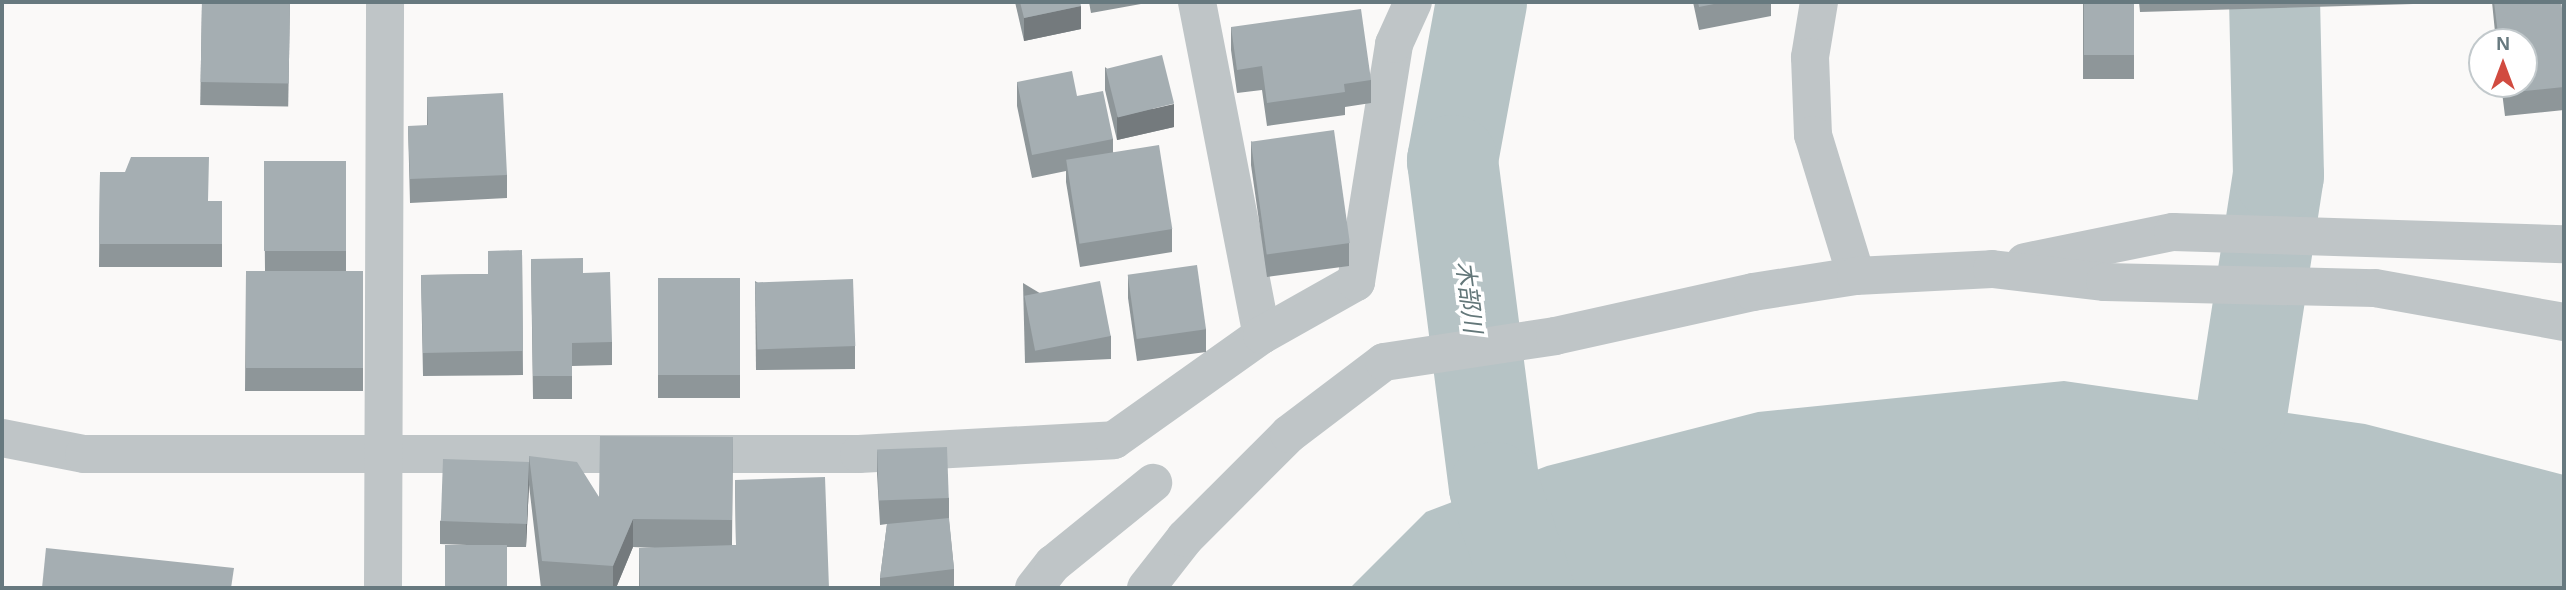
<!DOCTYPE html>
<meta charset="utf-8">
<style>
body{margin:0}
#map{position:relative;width:2566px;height:590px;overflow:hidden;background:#faf9f8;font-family:Helvetica,"Noto Sans JP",sans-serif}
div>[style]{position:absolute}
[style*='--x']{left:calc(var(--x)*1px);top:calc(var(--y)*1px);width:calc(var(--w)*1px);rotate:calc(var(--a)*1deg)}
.water>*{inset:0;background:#b6c3c5}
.river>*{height:91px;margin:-45.5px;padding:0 45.5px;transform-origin:45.5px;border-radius:45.5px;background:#b6c3c5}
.minor>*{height:38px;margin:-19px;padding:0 19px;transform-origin:19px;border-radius:19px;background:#bfc5c7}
.wall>*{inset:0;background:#8e9699;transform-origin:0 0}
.shaded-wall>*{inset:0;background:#747a7d}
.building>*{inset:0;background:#a5aeb2;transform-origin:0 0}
span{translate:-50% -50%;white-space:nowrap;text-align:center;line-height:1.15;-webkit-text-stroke:7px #fff;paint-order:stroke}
.water-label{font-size:24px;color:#637779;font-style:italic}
.frame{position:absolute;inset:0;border:4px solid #67797f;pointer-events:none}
.north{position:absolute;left:2468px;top:28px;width:70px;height:70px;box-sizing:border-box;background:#fff;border:2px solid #c2c9cc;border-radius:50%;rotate:0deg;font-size:19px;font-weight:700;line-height:28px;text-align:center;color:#67797f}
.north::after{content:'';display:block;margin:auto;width:24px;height:32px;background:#d14b40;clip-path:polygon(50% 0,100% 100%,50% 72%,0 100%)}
</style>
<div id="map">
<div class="water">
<i style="clip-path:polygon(2064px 381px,2365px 424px,2564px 475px,2564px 588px,1350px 588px,1426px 512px,1547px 466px,1758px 412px)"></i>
</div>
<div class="river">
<i style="--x:1481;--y:2;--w:161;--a:100.4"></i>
<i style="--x:1452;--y:160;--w:330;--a:82.7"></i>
<i style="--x:1494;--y:487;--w:107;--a:71.4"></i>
<i style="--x:2242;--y:407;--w:235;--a:-81.2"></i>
<i style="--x:2278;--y:175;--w:173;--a:-91.3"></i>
</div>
<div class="minor">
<i style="--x:1197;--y:2;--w:339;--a:79"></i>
<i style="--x:1819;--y:2;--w:56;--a:99.3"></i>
<i style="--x:1810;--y:57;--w:78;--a:87.8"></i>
<i style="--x:1813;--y:135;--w:147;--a:73"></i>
<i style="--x:2025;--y:262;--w:151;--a:-11.5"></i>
<i style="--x:2173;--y:232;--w:391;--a:1.8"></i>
<i style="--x:2;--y:438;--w:84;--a:11"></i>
<i style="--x:84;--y:454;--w:775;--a:0"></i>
<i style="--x:859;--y:454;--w:255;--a:-3.1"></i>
<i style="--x:1114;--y:440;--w:181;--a:-35.4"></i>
<i style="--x:1262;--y:335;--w:108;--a:-29.4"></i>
<i style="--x:1356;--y:282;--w:241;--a:-80.9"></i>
<i style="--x:1394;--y:44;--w:46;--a:-65.7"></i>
<i style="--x:383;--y:588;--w:586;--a:-89.8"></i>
<i style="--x:1034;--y:588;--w:31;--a:-52"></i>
<i style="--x:1053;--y:564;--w:129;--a:-39"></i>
<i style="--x:1146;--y:588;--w:63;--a:-52"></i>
<i style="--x:1185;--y:538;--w:147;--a:-45"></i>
<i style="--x:1289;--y:434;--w:119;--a:-37.2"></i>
<i style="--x:1384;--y:362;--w:173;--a:-8.6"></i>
<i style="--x:1555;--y:336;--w:203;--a:-12.5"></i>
<i style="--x:1753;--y:292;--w:104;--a:-8.8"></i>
<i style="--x:1856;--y:276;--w:136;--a:-2.9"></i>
<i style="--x:1992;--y:269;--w:114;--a:6.6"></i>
<i style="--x:2105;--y:282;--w:270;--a:1.3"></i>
<i style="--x:2375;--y:288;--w:192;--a:10.2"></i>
</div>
<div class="wall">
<i style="left:202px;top:2px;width:88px;height:103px;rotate:1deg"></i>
<i style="clip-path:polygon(1015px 2px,1080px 2px,1081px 29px,1024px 41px)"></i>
<i style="clip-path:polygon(1089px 2px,1152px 2px,1091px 13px)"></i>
<i style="clip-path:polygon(1693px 2px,1771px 2px,1771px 16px,1699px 30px)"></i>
<i style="left:2083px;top:2px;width:51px;height:77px"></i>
<i style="clip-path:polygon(2139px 2px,2447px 2px,2447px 3px,2140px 12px)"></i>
<i style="clip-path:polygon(2492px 2px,2561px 2px,2564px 28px,2564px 110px,2505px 116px,2501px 84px,2524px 84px,2524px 42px,2496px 42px)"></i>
<i style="clip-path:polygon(1231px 27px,1371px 80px,1371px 103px,1345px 107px,1345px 115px,1267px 126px,1262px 90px,1237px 93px,1231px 50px)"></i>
<i style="clip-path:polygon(1105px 67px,1174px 127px,1117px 140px,1105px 90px)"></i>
<i style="clip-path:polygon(1017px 82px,1077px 96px,1113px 139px,1113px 152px,1172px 229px,1172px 252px,1080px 267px,1066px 182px,1066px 171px,1032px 178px,1017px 106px)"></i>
<i style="clip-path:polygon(427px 97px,507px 175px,507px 198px,410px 203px,408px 126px,427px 126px)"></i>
<i style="clip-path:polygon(1251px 141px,1349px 243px,1349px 266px,1267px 277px,1251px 165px)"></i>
<i style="clip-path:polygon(346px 161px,346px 272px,363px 272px,363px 391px,245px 391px,246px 271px,265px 271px,264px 163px)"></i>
<i style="clip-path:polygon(100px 172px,208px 201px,222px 201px,222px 267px,99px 267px)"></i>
<i style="clip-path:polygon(522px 250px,523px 375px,423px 376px,421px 275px,488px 274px)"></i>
<i style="clip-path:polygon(531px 259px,583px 273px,612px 342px,612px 365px,572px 366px,572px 399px,533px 399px)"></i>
<i style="clip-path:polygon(1128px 275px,1206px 329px,1206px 352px,1137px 361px,1128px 298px)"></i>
<i style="left:658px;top:278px;width:82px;height:120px"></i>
<i style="clip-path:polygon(755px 281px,855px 346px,855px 369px,756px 370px)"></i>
<i style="clip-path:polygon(1023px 283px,1111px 336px,1111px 359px,1025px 363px)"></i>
<i style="clip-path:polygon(733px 437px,732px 545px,736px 545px,735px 480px,829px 588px,639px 588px,639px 548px,655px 548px,633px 547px,616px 588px,541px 588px,529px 485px,526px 547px,507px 547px,507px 588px,446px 588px,445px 549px,494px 546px,440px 544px,440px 521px,529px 462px,529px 456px,599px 497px)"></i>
<i style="clip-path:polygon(877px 451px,949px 498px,949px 521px,954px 569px,954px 588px,958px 588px,880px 588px,880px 578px,887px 524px,880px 525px,877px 474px)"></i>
</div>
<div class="shaded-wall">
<i style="clip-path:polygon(1081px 6px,1081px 29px,1024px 41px,1024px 18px)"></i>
<i style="clip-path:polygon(1174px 104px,1174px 127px,1117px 140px,1117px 117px)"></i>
<i style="clip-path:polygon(529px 462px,529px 485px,526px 547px,526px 524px)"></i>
<i style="clip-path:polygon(633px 519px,633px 547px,616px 588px,613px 588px,613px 566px)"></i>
</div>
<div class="building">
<i style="left:202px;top:2px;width:88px;height:80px;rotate:1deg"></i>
<i style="clip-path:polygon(1020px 2px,1080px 2px,1081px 6px,1024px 18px)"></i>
<i style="clip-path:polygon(1698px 2px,1724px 2px,1699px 7px)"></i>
<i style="left:2084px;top:2px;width:50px;height:53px"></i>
<i style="clip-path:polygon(2494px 2px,2561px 2px,2564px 28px,2564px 87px,2505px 93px,2504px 84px,2524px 84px,2524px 42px,2499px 42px)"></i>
<i style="clip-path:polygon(1361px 9px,1371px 80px,1344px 84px,1345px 92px,1267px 103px,1262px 66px,1237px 70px,1231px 27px)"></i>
<i style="left:1162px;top:55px;width:50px;height:58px;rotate:76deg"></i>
<i style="clip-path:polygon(1072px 71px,1077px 96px,1103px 91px,1113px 139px,1032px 155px,1017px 82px)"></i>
<i style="clip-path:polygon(503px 93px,507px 175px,410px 179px,408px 126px,428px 125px,427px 97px)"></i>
<i style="left:1334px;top:130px;width:114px;height:84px;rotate:82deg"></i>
<i style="left:1159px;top:145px;width:85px;height:94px;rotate:81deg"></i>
<i style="clip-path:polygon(131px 157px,209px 157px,208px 201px,222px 201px,222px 244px,99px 244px,100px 172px,125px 172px)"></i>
<i style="left:346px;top:161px;width:90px;height:82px;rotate:90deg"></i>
<i style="clip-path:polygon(522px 250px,523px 351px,423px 353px,421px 275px,488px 274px,488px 251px)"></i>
<i style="clip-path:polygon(583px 258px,583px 273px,610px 272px,612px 342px,572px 343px,572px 376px,533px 376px,531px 259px)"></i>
<i style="left:1197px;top:265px;width:65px;height:70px;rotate:82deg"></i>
<i style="left:246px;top:271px;width:117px;height:97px"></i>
<i style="left:658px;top:278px;width:82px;height:97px"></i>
<i style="left:853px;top:279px;width:67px;height:98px;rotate:88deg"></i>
<i style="left:1100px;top:281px;width:56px;height:77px;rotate:79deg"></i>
<i style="clip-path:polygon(600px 436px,733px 437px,732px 520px,633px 519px,613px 566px,542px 561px,529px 456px,577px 462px,599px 497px)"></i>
<i style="left:947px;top:447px;width:51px;height:70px;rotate:88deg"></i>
<i style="left:443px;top:459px;width:86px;height:62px;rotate:2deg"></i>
<i style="clip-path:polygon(825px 477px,829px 588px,640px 588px,639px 548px,736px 545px,735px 480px)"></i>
<i style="clip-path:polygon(949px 518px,954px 569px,880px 578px,887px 524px)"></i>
<i style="left:507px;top:545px;width:43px;height:62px;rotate:90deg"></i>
<i style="clip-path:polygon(46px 548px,234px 568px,231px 588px,42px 588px)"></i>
</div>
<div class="water-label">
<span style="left:1469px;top:297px;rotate:83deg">木部川</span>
</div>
<div class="frame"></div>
<div class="north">N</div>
</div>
